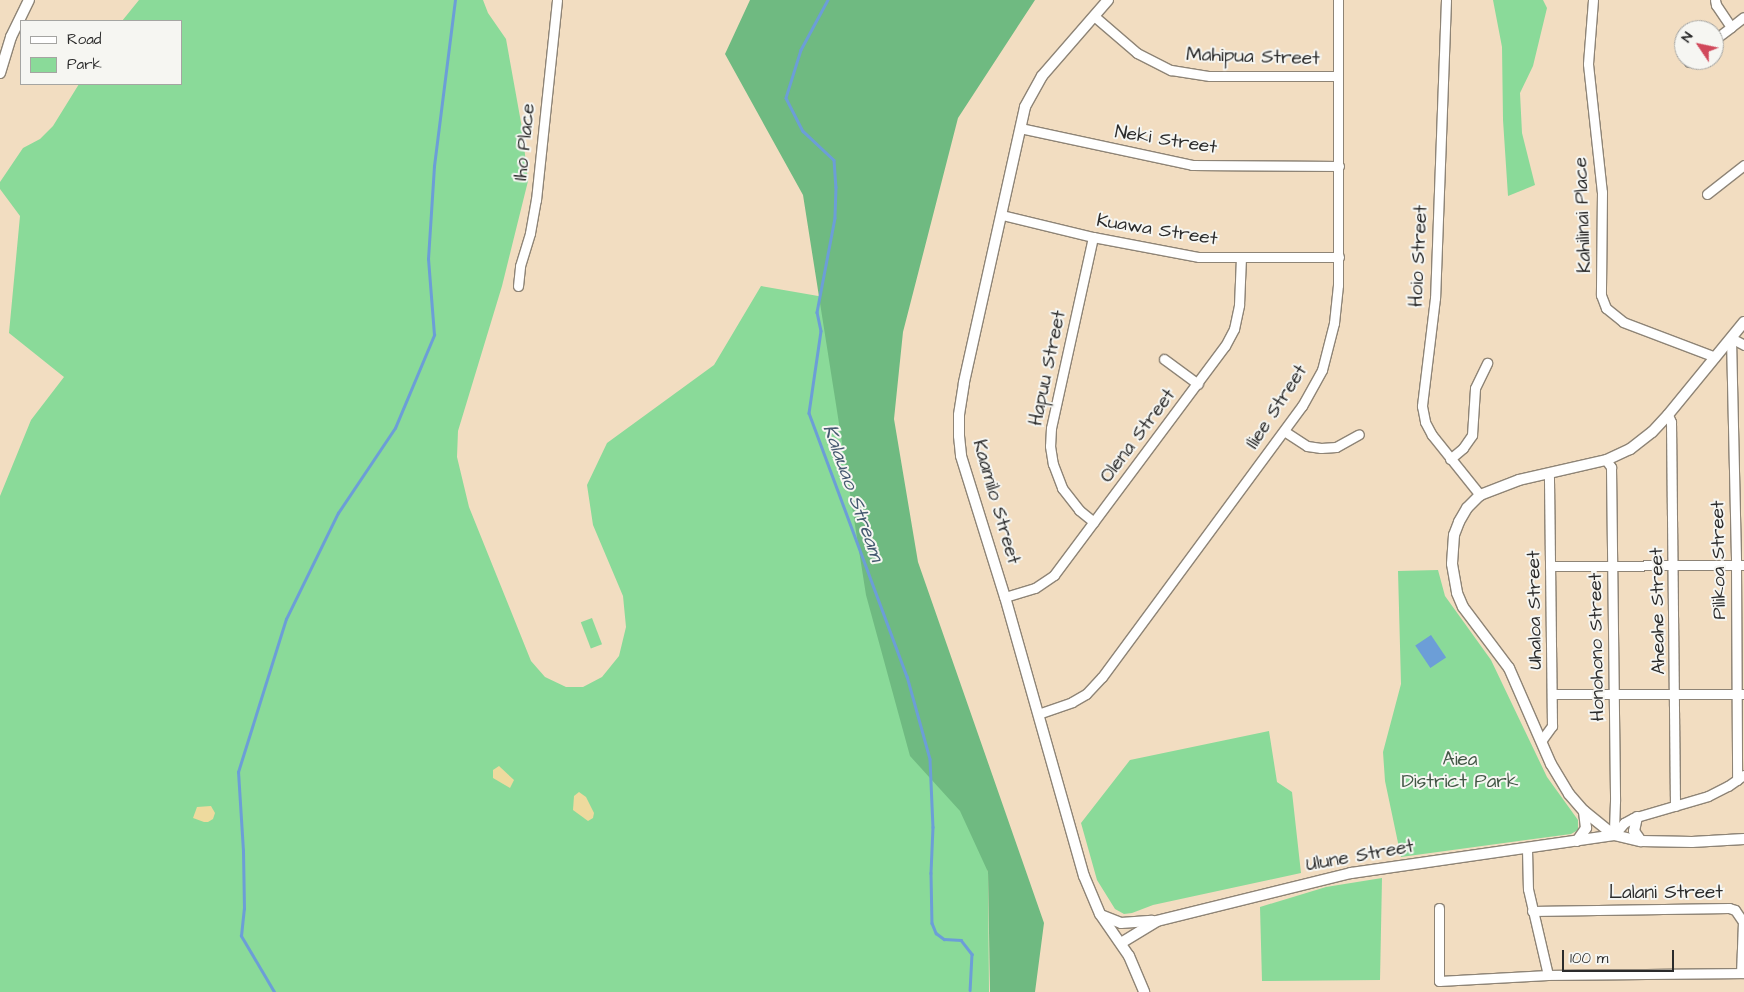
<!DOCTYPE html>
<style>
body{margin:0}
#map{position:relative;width:1744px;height:992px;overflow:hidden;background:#f2ddc1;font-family:"Architects Daughter",sans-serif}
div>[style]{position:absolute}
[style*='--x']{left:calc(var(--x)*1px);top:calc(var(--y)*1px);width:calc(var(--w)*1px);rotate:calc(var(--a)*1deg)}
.green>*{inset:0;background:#8ada99;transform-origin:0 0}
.forest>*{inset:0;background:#6fba81}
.sand>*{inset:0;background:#eeda9e}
.water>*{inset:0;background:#6c9ed7;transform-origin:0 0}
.stream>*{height:2.5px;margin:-1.25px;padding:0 1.25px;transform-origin:1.25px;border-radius:1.25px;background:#6c9ed7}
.roads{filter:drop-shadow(1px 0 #8e8476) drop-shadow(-1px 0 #8e8476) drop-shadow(0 1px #8e8476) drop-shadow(0 -1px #8e8476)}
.minor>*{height:9px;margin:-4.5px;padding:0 4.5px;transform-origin:4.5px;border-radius:4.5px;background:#fff}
.tertiary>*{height:10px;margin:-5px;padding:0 5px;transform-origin:5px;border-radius:5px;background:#fff}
span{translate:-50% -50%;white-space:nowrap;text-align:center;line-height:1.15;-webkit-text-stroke:4px #f6f6f2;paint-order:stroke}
.street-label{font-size:19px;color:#2b2b2b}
.park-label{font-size:19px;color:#435746}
.water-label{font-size:20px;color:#455970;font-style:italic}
.legend{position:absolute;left:20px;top:20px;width:162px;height:65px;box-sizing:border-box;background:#f6f6f2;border:1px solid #a5a5a2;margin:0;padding:6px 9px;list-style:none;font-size:15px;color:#2b2b2b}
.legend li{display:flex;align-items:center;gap:10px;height:25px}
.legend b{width:25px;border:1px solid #a5a5a2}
.north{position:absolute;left:1674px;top:20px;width:50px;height:50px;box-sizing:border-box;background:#f6f6f2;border:1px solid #a5a5a2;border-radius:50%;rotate:304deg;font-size:14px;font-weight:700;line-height:20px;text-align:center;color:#2b2b2b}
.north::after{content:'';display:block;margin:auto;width:18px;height:22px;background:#d1495b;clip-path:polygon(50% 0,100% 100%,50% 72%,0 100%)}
.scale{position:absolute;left:1562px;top:950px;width:112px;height:22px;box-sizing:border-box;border:2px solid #2b2b2b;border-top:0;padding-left:6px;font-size:15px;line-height:18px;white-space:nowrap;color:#2b2b2b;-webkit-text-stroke:4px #f6f6f2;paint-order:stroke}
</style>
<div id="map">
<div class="green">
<i style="clip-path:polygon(139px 0,483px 0,488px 13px,506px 39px,522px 128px,528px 181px,502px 286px,458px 431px,457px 457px,469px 507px,531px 661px,545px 677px,566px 687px,583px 687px,602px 677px,619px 656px,626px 627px,623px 596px,593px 525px,587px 485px,607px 443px,714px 365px,761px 286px,847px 301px,872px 446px,988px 872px,989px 992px,0 992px,0 496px,31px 420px,64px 377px,9px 333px,20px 216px,0 189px,0 182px,23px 148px,40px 139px,53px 126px,79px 84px,181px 84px,181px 21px,122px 21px)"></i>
<i style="clip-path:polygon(1493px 0,1543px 0,1547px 8px,1533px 66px,1520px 93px,1522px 133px,1535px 185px,1508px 196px,1503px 120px,1502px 47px)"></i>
<i style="clip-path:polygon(1438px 570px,1445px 596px,1491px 660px,1547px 777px,1578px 820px,1578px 830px,1571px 834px,1401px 857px,1385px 781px,1383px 752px,1401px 684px,1398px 571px)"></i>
<i style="left:592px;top:618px;width:28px;height:12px;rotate:69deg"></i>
<i style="clip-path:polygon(1269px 731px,1277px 782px,1292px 792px,1301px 873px,1153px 905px,1132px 913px,1124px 914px,1115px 909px,1097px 880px,1081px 823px,1130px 760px)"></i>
<i style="clip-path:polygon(1382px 878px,1380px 980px,1262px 981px,1260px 907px,1326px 887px)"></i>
</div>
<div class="forest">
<i style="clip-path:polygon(750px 0,1035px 0,958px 118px,903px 332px,894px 419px,918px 562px,1044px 923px,1035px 992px,990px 992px,988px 872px,960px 811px,910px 756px,866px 595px,803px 195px,725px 54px)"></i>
</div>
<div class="sand">
<i style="clip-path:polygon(499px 766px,514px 780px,510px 788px,493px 778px,493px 770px)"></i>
<i style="clip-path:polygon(579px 792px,586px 797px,594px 813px,593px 818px,588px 821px,573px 810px,574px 796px)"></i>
<i style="clip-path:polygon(211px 806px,215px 813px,213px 819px,208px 822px,204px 822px,193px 818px,197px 807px)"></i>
</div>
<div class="water">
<i style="left:1431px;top:635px;width:27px;height:19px;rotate:56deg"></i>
</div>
<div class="stream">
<i style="--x:828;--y:0;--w:57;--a:118.4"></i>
<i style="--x:801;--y:50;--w:50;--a:107.4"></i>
<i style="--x:786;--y:98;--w:37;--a:63"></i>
<i style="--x:803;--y:131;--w:42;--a:43.1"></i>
<i style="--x:834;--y:160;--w:27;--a:86"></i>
<i style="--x:836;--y:187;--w:31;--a:92"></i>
<i style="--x:835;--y:218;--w:96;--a:100.8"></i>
<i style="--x:817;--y:312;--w:19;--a:78"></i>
<i style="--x:821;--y:331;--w:83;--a:98.3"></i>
<i style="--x:809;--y:413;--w:281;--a:69.6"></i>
<i style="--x:907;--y:676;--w:86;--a:74.5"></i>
<i style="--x:930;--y:759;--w:68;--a:87.5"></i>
<i style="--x:933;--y:827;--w:46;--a:92.5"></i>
<i style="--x:931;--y:873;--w:50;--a:88.9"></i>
<i style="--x:932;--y:923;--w:11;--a:68"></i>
<i style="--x:936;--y:933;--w:10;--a:37"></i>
<i style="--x:944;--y:939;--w:17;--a:3"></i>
<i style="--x:961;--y:940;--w:18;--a:52"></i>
<i style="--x:972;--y:954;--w:36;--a:93"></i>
<i style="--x:274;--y:992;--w:65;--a:-120.5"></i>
<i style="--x:241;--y:936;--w:27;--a:-84"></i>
<i style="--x:244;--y:909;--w:58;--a:-91"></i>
<i style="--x:243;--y:851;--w:79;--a:-93.6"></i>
<i style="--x:238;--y:772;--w:160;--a:-72.6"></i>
<i style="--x:286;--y:619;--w:118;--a:-63.9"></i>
<i style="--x:338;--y:513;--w:102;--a:-56.2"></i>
<i style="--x:395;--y:428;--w:101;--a:-67.2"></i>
<i style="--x:434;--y:335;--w:76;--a:-94.5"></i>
<i style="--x:428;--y:259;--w:93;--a:-86.3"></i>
<i style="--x:434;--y:166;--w:167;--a:-82.8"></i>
</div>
<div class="roads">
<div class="minor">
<i style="--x:1446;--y:0;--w:298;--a:92.1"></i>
<i style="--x:1435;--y:298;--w:109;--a:96.9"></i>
<i style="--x:1422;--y:406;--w:16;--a:79"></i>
<i style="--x:1425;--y:422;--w:15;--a:62"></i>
<i style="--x:1432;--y:435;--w:77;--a:51.3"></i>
<i style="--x:1593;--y:0;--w:64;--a:94.5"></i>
<i style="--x:1588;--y:64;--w:129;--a:83.8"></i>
<i style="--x:1602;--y:192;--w:103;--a:90.6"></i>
<i style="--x:1601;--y:295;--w:14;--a:69"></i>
<i style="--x:1606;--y:308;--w:22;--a:39"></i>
<i style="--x:1623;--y:322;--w:98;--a:20.8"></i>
<i style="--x:1094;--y:16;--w:57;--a:40.7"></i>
<i style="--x:1137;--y:53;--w:38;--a:27"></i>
<i style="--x:1171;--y:70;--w:39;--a:9"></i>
<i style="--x:1210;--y:76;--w:128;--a:0"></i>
<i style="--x:1731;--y:27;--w:16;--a:-38"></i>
<i style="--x:1714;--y:40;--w:21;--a:-37"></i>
<i style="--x:1731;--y:27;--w:27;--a:-124"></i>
<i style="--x:1716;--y:5;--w:5;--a:-101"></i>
<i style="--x:1689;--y:62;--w:3;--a:-45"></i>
<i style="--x:1020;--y:128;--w:176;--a:12.1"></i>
<i style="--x:1192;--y:165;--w:147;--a:0.4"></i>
<i style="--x:1707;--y:194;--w:47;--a:-38.1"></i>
<i style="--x:1002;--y:215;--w:94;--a:13.6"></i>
<i style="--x:1093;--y:237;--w:108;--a:10.7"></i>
<i style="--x:1199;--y:257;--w:140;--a:0"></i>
<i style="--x:1093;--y:237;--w:196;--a:102.4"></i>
<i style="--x:1051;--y:428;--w:18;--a:93"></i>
<i style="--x:1050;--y:446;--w:18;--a:81"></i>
<i style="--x:1053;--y:464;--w:26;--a:69"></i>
<i style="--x:1062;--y:488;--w:28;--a:52"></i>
<i style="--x:1079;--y:510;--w:19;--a:39"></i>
<i style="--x:518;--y:286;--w:20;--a:-84"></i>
<i style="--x:520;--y:266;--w:34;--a:-73"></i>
<i style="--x:530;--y:233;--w:34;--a:-80"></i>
<i style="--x:536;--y:200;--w:201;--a:-84"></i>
<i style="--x:1731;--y:338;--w:227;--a:88.7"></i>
<i style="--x:1736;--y:565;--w:215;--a:89.7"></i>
<i style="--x:1731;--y:338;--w:15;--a:28"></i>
<i style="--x:1164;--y:359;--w:42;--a:36.3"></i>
<i style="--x:1668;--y:415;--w:8;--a:67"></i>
<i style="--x:1671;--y:422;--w:384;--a:89.4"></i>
<i style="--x:1284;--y:431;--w:27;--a:33"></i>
<i style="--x:1307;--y:446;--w:14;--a:8"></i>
<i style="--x:1321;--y:448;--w:15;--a:-4"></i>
<i style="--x:1336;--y:447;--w:26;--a:-29"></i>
<i style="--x:1450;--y:459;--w:17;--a:-40"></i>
<i style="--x:1463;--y:448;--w:16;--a:-55"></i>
<i style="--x:1472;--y:435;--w:47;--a:-86.3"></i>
<i style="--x:1475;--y:388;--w:28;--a:-64"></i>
<i style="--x:1606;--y:460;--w:9;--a:54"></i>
<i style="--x:1611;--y:467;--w:334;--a:89.3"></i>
<i style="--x:1615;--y:801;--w:34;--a:92"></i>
<i style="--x:1550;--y:566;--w:194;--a:-0.3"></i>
<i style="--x:1005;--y:597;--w:31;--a:-17"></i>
<i style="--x:1035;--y:588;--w:23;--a:-34"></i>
<i style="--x:1054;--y:575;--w:286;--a:-53.3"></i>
<i style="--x:1225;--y:346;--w:19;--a:-62"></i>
<i style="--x:1234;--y:329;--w:25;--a:-78"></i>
<i style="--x:1239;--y:305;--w:47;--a:-87.6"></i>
<i style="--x:1553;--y:694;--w:191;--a:0"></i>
<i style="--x:1038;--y:714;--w:36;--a:-19"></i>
<i style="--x:1072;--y:702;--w:16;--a:-30"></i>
<i style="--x:1086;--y:694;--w:23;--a:-47"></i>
<i style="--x:1102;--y:677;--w:337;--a:-53.6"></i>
<i style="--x:1302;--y:406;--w:41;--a:-60.9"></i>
<i style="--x:1322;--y:370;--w:49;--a:-75.7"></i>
<i style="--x:1334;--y:323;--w:38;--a:-84"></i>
<i style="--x:1338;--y:285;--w:285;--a:-90"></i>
<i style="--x:1541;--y:741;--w:19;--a:-54"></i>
<i style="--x:1552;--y:726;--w:253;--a:-90.7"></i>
<i style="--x:1614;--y:835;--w:16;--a:-50"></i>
<i style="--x:1624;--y:823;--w:10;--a:-29"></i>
<i style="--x:1633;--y:818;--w:78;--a:-16.3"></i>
<i style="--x:1708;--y:796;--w:22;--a:-27"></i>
<i style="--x:1728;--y:786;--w:19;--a:-35"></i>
<i style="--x:1527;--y:849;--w:40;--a:88.6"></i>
<i style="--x:1528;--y:889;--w:88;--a:76.9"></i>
<i style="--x:1439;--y:908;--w:73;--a:90"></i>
<i style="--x:1439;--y:981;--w:109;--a:-3.2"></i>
<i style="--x:1548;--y:975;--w:196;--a:-0.6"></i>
<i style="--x:1532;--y:911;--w:197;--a:-0.9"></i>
<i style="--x:1729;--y:908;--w:6;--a:18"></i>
<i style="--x:1735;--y:910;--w:14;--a:56"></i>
<i style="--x:1743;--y:922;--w:51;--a:92.2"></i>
</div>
<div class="tertiary">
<i style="--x:1108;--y:0;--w:101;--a:131"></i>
<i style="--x:1042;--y:76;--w:35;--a:119"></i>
<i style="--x:1025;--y:107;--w:283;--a:102.5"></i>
<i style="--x:964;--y:383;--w:32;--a:99"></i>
<i style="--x:959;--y:415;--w:21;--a:90"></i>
<i style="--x:959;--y:436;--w:20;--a:84"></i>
<i style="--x:961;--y:456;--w:148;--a:72.7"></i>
<i style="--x:1005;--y:597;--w:290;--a:74.2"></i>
<i style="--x:1084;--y:876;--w:41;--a:67.2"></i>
<i style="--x:1100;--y:914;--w:51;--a:55.4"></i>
<i style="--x:1129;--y:956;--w:39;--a:67"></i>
<i style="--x:0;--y:73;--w:38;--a:-73"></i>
<i style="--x:11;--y:37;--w:41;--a:-64.1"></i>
<i style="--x:1744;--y:322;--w:120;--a:129.3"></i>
<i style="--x:1668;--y:415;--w:23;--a:133"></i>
<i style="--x:1652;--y:432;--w:28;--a:142"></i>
<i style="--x:1630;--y:449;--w:26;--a:155"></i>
<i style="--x:1606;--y:460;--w:89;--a:167.1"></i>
<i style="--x:1519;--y:480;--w:42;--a:159"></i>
<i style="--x:1480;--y:495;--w:18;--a:135"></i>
<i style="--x:1467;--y:508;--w:16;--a:120"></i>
<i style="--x:1459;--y:522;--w:14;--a:111"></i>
<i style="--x:1454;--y:535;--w:29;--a:94"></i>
<i style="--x:1452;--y:564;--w:29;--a:80"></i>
<i style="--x:1457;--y:593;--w:15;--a:67"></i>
<i style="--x:1463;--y:607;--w:76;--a:53"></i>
<i style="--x:1509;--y:668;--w:105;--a:66.4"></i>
<i style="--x:1551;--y:764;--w:35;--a:59"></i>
<i style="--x:1569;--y:794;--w:23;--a:49"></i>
<i style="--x:1584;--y:811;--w:38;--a:39"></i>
<i style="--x:1614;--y:835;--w:28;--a:13"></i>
<i style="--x:1641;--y:841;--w:51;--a:1.1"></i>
<i style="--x:1692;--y:842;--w:52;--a:-3.3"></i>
<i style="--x:1637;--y:817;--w:14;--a:102"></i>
<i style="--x:1634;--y:831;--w:12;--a:55"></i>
<i style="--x:1577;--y:841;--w:16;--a:-55"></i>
<i style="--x:1586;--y:828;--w:17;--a:-97"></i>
<i style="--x:1103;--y:916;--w:19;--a:21"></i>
<i style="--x:1121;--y:923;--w:31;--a:-4"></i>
<i style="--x:1121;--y:943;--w:42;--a:-31.4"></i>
<i style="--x:1157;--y:921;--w:200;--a:-13.9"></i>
<i style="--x:1351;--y:873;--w:266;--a:-8.2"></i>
</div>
</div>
<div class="street-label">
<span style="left:1253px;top:57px;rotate:2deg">Mahipua Street</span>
<span style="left:1166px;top:140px;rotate:9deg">Neki Street</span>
<span style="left:525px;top:142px;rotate:-84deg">Iho Place</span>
<span style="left:1583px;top:215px;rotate:-92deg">Kahilinai Place</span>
<span style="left:1157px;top:230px;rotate:9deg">Kuawa Street</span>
<span style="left:1419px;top:256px;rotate:-87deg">Hoio Street</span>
<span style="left:1048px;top:368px;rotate:-78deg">Hapuu Street</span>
<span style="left:1277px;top:407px;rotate:-57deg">Iliee Street</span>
<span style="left:1138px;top:436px;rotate:-53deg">Olena Street</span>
<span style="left:996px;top:502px;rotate:74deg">Kaamilo Street</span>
<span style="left:1719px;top:560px;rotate:-91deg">Pilikoa Street</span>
<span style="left:1535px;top:610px;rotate:-91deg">Uhaloa Street</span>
<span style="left:1658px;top:611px;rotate:-91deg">Aheahe Street</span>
<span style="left:1597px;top:647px;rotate:-91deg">Honohono Street</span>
<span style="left:1360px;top:856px;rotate:-10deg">Ulune Street</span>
<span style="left:1666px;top:893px">Lalani Street</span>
</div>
<div class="park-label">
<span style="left:1460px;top:771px">Aiea<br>District Park</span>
</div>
<div class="water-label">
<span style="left:853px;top:493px;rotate:70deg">Kalauao Stream</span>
</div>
<ul class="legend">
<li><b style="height:6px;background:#fff"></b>Road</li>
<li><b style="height:14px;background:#8ada99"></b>Park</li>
</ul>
<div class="north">N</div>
<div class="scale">100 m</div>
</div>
